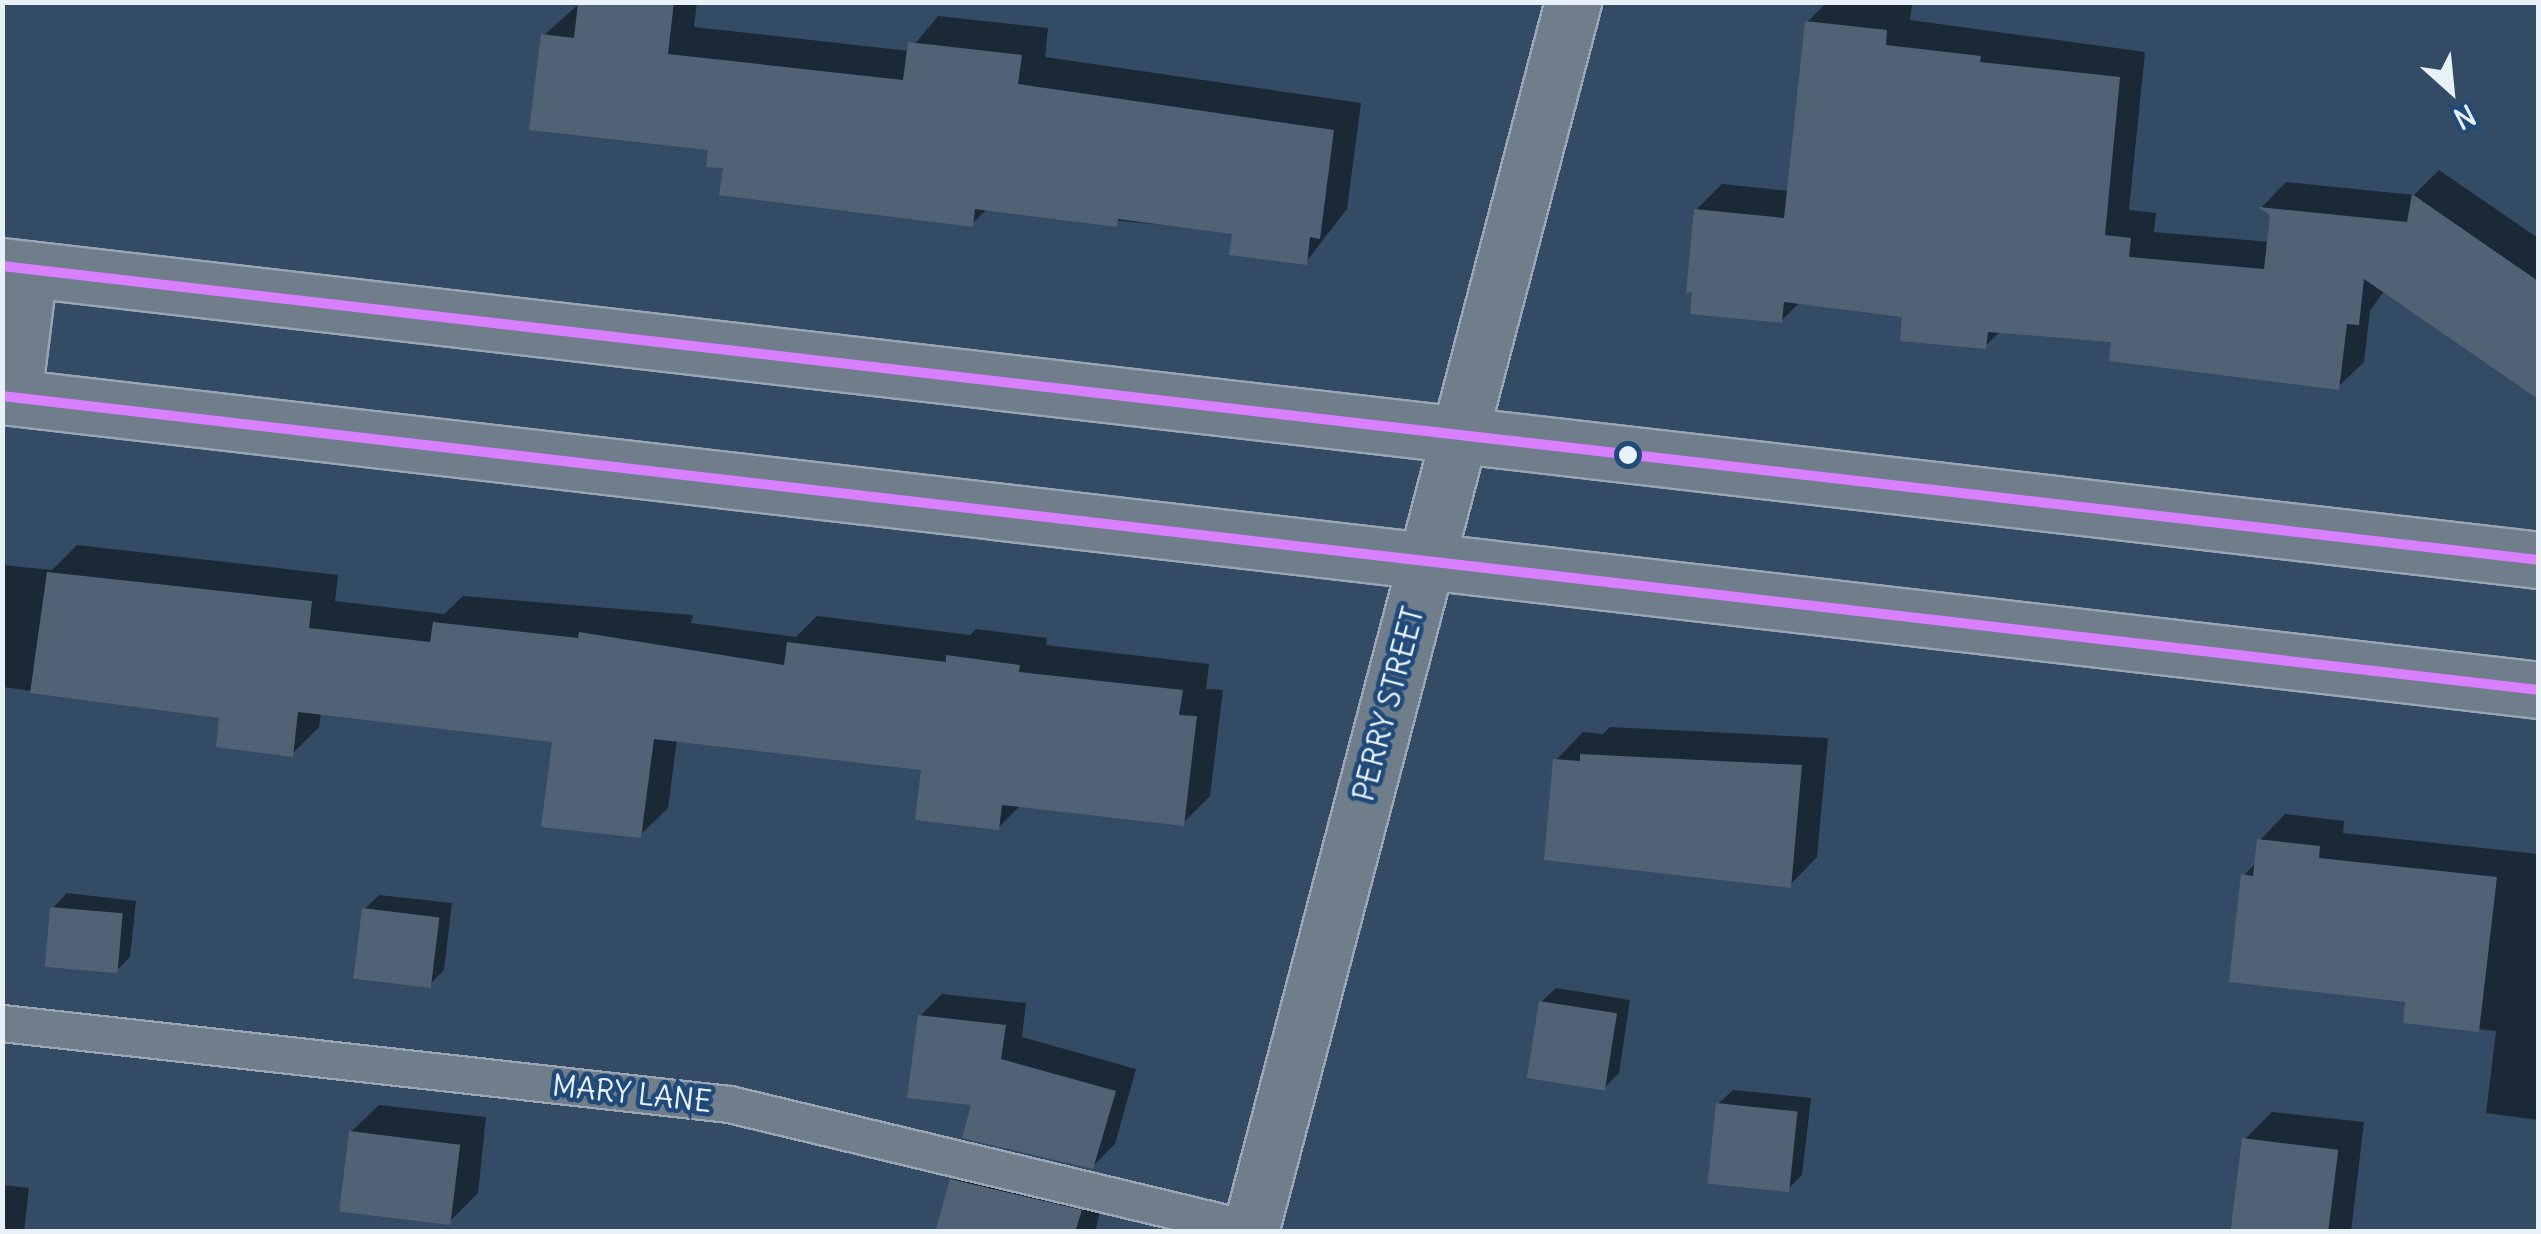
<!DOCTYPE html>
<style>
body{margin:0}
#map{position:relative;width:2541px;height:1234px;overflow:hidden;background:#344b65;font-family:Delius,sans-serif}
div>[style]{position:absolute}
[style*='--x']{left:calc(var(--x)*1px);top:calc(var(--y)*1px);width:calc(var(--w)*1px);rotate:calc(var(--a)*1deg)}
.shadow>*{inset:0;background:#0007}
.building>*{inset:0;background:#516275;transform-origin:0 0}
.roads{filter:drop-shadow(2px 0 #9aa6b3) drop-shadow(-2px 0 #9aa6b3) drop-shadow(0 2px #9aa6b3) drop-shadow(0 -2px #9aa6b3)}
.lane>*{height:35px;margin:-17.5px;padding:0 17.5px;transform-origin:17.5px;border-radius:17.5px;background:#707e8c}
.street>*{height:55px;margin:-27.5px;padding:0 27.5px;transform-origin:27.5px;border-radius:27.5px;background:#707e8c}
.secondary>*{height:55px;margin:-27.5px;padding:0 27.5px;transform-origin:27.5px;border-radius:27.5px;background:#707e8c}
.bus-1>*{height:10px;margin:-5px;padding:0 5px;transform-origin:5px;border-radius:5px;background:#d880ff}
.dots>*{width:28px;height:28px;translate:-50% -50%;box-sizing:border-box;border:5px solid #1f4a7a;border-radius:50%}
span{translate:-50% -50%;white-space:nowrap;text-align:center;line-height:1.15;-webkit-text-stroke:9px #1f4a7a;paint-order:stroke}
.street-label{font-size:30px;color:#e8f1f8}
.frame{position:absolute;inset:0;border:5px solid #e8f1f8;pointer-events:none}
.north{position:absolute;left:2401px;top:40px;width:100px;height:100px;-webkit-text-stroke:8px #1f4a7a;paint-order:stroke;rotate:153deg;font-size:28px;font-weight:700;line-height:40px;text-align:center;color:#e8f1f8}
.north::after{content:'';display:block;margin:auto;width:35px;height:45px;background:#e8f1f8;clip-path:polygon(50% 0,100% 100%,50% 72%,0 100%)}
</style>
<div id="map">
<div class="shadow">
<i style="clip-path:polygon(581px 2px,697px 2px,694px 27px,909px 51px,938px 16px,1048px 28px,1045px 57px,1361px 103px,1347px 209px,1306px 262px,1235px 232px,988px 208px,972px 224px,726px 166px,711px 147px,544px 35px)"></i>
<i style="clip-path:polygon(1827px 2px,1912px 5px,1910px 20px,2145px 52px,2129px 210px,2156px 213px,2154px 232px,2270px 242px,2273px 214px,2262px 207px,2286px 182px,2414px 195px,2439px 170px,2538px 238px,2538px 374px,2525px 387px,2384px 291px,2370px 311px,2364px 362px,2338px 387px,2114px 339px,2001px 331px,1985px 346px,1905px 315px,1800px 302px,1781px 321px,1696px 210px,1722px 184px,1790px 191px,1807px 22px)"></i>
<i style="clip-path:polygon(77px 545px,338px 575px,335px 601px,444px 614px,463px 596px,693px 615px,691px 623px,796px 637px,817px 616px,970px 635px,976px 629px,1047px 638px,1046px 645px,1209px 664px,1206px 689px,1223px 690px,1210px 796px,1183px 823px,1021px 805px,998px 828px,924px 768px,677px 739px,668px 808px,640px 835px,555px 740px,321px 713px,319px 727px,292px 754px,222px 716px,2px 687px,2px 565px,52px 570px)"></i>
<i style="clip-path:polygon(1610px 727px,1828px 738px,1817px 857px,1790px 885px,1556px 760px,1583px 732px,1603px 734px)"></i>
<i style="clip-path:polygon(2285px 814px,2344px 821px,2343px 833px,2538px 854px,2538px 1120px,2486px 1113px,2496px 1031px,2406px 1021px,2408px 1000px,2244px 875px,2257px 862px,2260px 840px)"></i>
<i style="clip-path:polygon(67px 893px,136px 901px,130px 957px,116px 971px,53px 908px)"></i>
<i style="clip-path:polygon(379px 895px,452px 903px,444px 970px,429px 985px,365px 909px)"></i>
<i style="clip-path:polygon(1556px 988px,1630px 1000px,1619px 1073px,1605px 1087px,1541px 1002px)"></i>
<i style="clip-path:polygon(942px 994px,1026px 1003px,1022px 1037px,1136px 1069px,1115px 1144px,1092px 1167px,974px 1103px,920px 1016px)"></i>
<i style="clip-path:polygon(1733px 1090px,1811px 1098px,1802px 1175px,1788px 1189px,1718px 1104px)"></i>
<i style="clip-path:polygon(379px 1105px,486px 1117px,478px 1193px,450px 1221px,351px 1132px)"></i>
<i style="clip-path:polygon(2272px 1112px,2364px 1122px,2351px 1232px,2235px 1232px,2245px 1139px)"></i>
<i style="clip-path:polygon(980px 1152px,1107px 1183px,1095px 1232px,937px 1232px,952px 1180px)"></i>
<i style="clip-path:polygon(2px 1185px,29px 1188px,24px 1232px,2px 1232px)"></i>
</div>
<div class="building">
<i style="clip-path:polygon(578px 2px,674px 2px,668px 54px,903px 80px,908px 42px,1022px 55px,1018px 84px,1334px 130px,1320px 239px,1310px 237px,1307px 265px,1229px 255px,1232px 234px,1118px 219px,1117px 227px,975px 209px,973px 227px,719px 195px,723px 168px,706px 167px,708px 150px,529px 130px,541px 34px,574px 38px)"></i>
<i style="clip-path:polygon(1805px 21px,1887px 30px,1886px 45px,1981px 56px,1980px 62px,2120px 77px,2105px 235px,2131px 238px,2129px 257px,2264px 269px,2270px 215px,2258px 207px,2407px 222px,2412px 194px,2538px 281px,2538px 399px,2364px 279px,2359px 325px,2347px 324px,2339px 390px,2109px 361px,2111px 342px,1988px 332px,1986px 349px,1900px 341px,1902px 317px,1784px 302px,1782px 323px,1690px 314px,1692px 292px,1686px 293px,1694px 209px,1784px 218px)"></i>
<i style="clip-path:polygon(47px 572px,312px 601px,309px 628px,430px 642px,433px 622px,578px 638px,579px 632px,784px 665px,787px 642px,946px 662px,946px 655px,1020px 665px,1019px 672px,1183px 690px,1179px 715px,1197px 716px,1184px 826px,1002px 805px,999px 830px,915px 820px,921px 770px,654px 739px,641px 838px,541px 827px,552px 742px,298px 712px,293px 757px,216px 747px,219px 718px,30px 693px)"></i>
<i style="clip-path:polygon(1580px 754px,1802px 765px,1791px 888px,1544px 860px,1553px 759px,1580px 761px)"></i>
<i style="clip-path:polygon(2257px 839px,2320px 846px,2319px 858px,2497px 877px,2479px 1032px,2403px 1023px,2405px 1002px,2229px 982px,2241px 874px,2253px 876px)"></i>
<i style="left:50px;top:907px;width:73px;height:60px;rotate:5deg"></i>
<i style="left:362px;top:908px;width:78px;height:71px;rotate:7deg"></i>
<i style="left:1539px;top:1001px;width:79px;height:78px;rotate:9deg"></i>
<i style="clip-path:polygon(918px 1015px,1006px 1025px,1001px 1059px,1116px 1091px,1093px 1169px,962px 1138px,971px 1105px,907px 1098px)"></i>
<i style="left:1716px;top:1103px;width:82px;height:81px;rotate:6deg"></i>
<i style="left:349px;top:1131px;width:112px;height:81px;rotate:7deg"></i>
<i style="left:2242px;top:1138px;width:97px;height:95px;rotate:7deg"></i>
<i style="clip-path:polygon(950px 1179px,1082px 1210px,1075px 1232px,935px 1232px)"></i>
</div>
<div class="roads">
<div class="lane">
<i style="--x:2;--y:1023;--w:731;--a:6.36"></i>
<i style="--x:729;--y:1104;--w:537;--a:13.47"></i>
</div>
<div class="street">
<i style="--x:1250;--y:1232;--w:1272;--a:-75.29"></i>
</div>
<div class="secondary">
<i style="--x:2;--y:266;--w:2553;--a:6.61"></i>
<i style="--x:2;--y:396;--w:2553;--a:6.61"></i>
<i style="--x:13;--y:397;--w:129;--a:-82.9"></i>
</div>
</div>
<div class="bus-1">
<i style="--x:2;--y:266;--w:2553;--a:6.61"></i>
<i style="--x:2;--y:396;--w:2553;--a:6.61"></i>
</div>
<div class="dots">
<i style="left:1628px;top:455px;background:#e8f1f8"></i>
</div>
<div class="street-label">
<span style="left:1388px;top:704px;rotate:-75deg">PERRY STREET</span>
<span style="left:632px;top:1093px;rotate:6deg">MARY LANE</span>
</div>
<div class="frame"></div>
<div class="north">N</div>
</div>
